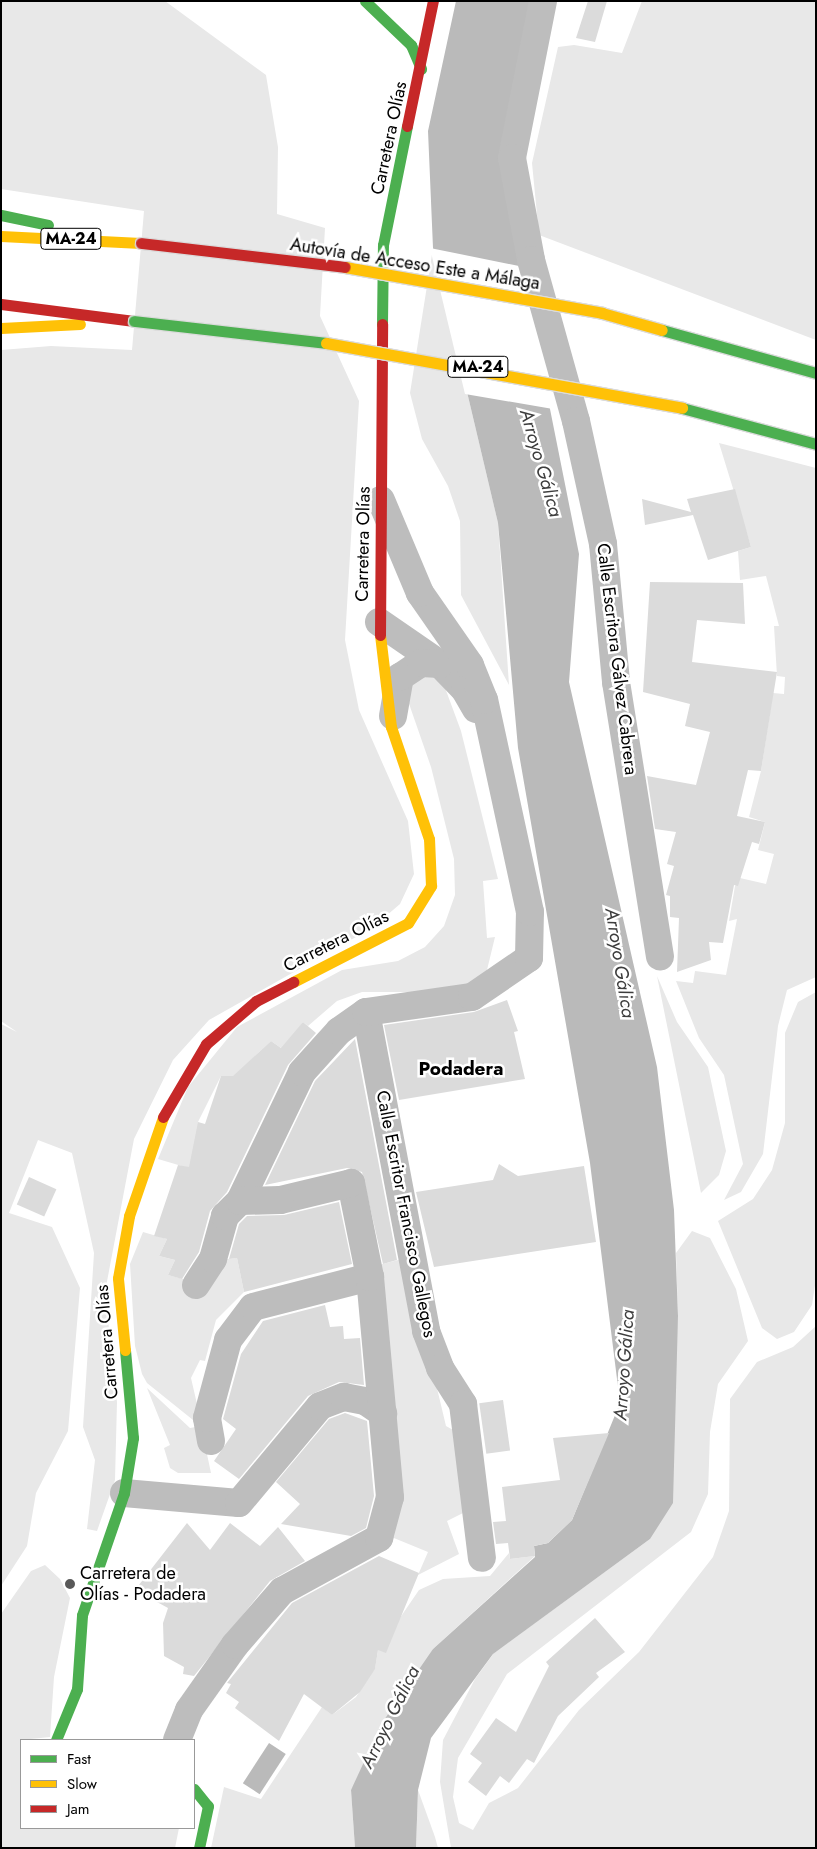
<!DOCTYPE html>
<meta charset="utf-8">
<style>
body{margin:0}
#map{position:relative;width:817px;height:1849px;overflow:hidden;background:#fff;font-family:Jost,sans-serif}
div>[style]{position:absolute}
[style*='--x']{left:calc(var(--x)*1px);top:calc(var(--y)*1px);width:calc(var(--w)*1px);rotate:calc(var(--a)*1deg)}
.green>*{inset:0;background:#e8e8e8}
.water>*{inset:0;background:#bababa;transform-origin:0 0}
.pier>*{inset:0;background:#fff}
.building>*{inset:0;background:#dbdbdb;transform-origin:0 0}
.street>*{height:28px;margin:-14px;padding:0 14px;transform-origin:14px;border-radius:14px;background:#bdbdbd}
.fast>*{height:11px;margin:-5.5px;padding:0 5.5px;transform-origin:5.5px;border-radius:5.5px;background:#4caf50}
.slow>*{height:11px;margin:-5.5px;padding:0 5.5px;transform-origin:5.5px;border-radius:5.5px;background:#ffc107}
.jam>*{height:11px;margin:-5.5px;padding:0 5.5px;transform-origin:5.5px;border-radius:5.5px;background:#c62828}
.bridges{filter:drop-shadow(1px 0 #dbdbdb) drop-shadow(-1px 0 #dbdbdb) drop-shadow(0 1px #dbdbdb) drop-shadow(0 -1px #dbdbdb)}
.fast-bridge>*{height:11px;margin:-5.5px;padding:0 5.5px;transform-origin:5.5px;border-radius:5.5px;background:#4caf50}
.slow-bridge>*{height:11px;margin:-5.5px;padding:0 5.5px;transform-origin:5.5px;border-radius:5.5px;background:#ffc107}
.jam-bridge>*{height:11px;margin:-5.5px;padding:0 5.5px;transform-origin:5.5px;border-radius:5.5px;background:#c62828}
.dots>*{width:14px;height:14px;translate:-50% -50%;box-sizing:border-box;border:2px solid #fff;border-radius:50%}
span{translate:-50% -50%;white-space:nowrap;text-align:center;line-height:1.15;-webkit-text-stroke:5px #fff;paint-order:stroke}
.shield-label span{padding:1px 4px;background:#fff;border:1px solid;border-radius:4px;-webkit-text-stroke-width:0}
.shield-label{font-size:16px;color:#000;font-weight:700}
.street-label{font-size:18px;color:#000}
.poi-label{font-size:18px;color:#000}
.left{translate:0 -50%;text-align:left}
.water-label{font-size:19px;color:#3d3d3d;font-style:italic}
.neighbourhood-label{font-size:19px;color:#000;font-weight:700}
.frame{position:absolute;inset:0;border:2px solid #000;pointer-events:none}
.legend{position:absolute;left:20px;top:1739px;width:175px;height:90px;box-sizing:border-box;background:#fff;border:1px solid #999;margin:0;padding:6px 9px;list-style:none;font-size:15px;color:#000}
.legend li{display:flex;align-items:center;gap:10px;height:25px}
.legend b{width:25px;border:1px solid #999}
</style>
<div id="map">
<div class="green">
<i style="clip-path:polygon(1px 1px,165px 1px,266px 75px,278px 147px,277px 214px,325px 228px,320px 316px,359px 401px,345px 640px,359px 710px,408px 821px,414px 874px,400px 904px,372px 928px,209px 1020px,173px 1060px,134px 1139px,105px 1292px,117px 1402px,115px 1480px,97px 1531px,87px 1529px,95px 1460px,83px 1427px,94px 1253px,72px 1153px,38px 1140px,9px 1213px,52px 1227px,80px 1288px,68px 1431px,36px 1493px,27px 1546px,1px 1586px,1px 1024px,17px 1032px,1px 1021px,1px 350px,51px 346px,132px 350px,144px 211px,1px 189px)"></i>
<i style="clip-path:polygon(642px 1px,816px 1px,816px 340px,539px 235px,532px 163px,558px 47px,574px 45px,622px 53px)"></i>
<i style="clip-path:polygon(433px 248px,498px 523px,509px 685px,461px 595px,460px 521px,448px 486px,422px 439px,410px 393px)"></i>
<i style="clip-path:polygon(719px 443px,816px 468px,816px 977px,787px 990px,778px 1026px,763px 1154px,741px 1192px,724px 1200px,743px 1164px,724px 1075px,699px 1038px,676px 981px,693px 983px,695px 971px,726px 975px,737px 919px,729px 921px,735px 886px,740px 878px,766px 884px,774px 854px,758px 850px,765px 822px,749px 817px,761px 771px,773px 693px,784px 694px,785px 677px,777px 676px,774px 626px,779px 626px,766px 576px,740px 580px,738px 551px,751px 547px)"></i>
<i style="clip-path:polygon(429px 670px,444px 685px,461px 731px,498px 879px,483px 881px,487px 938px,495px 937px,487px 970px,476px 984px,437px 992px,362px 992px,337px 1001px,308px 1026px,303px 1022px,284px 1050px,271px 1041px,234px 1076px,221px 1076px,198px 1122px,202px 1172px,158px 1159px,188px 1087px,237px 1027px,342px 970px,398px 961px,425px 947px,444px 926px,455px 895px,454px 859px,431px 767px,407px 698px,407px 685px)"></i>
<i style="clip-path:polygon(657px 976px,677px 1022px,708px 1067px,726px 1151px,719px 1175px,701px 1193px)"></i>
<i style="clip-path:polygon(816px 992px,816px 1279px,812px 1305px,794px 1332px,777px 1339px,762px 1328px,718px 1221px,753px 1199px,772px 1170px,785px 1123px,785px 1033px,798px 1002px)"></i>
<i style="clip-path:polygon(692px 1231px,710px 1238px,736px 1289px,748px 1341px,718px 1384px,710px 1432px,708px 1494px,691px 1532px,507px 1674px,458px 1758px,453px 1797px,459px 1823px,473px 1830px,489px 1803px,518px 1788px,579px 1710px,639px 1652px,713px 1557px,729px 1511px,730px 1399px,757px 1362px,793px 1347px,816px 1326px,816px 1848px,451px 1848px,440px 1782px,443px 1740px,475px 1679px,494px 1653px,650px 1539px,678px 1316px,676px 1253px)"></i>
<i style="clip-path:polygon(143px 1232px,167px 1239px,159px 1256px,175px 1260px,168px 1275px,191px 1281px,219px 1260px,237px 1258px,244px 1292px,216px 1320px,205px 1361px,200px 1360px,191px 1378px,200px 1417px,193px 1420px,147px 1383px,142px 1374px,135px 1346px,130px 1264px)"></i>
<i style="clip-path:polygon(406px 1258px,446px 1426px,462px 1435px,467px 1511px,447px 1521px,459px 1554px,418px 1575px,428px 1552px,389px 1536px,375px 1266px)"></i>
<i style="clip-path:polygon(147px 1388px,190px 1428px,201px 1426px,211px 1473px,178px 1473px,170px 1468px,164px 1448px,170px 1445px)"></i>
<i style="clip-path:polygon(509px 1553px,510px 1559px,535px 1556px,433px 1649px,351px 1790px,355px 1848px,211px 1848px,224px 1787px,261px 1799px,322px 1707px,332px 1715px,356px 1697px,375px 1668px,378px 1650px,419px 1590px,443px 1579px,490px 1576px)"></i>
<i style="clip-path:polygon(45px 1565px,60px 1579px,70px 1598px,54px 1677px,50px 1737px,21px 1740px,21px 1828px,179px 1828px,175px 1848px,1px 1848px,1px 1614px,31px 1571px)"></i>
<i style="clip-path:polygon(418px 1790px,435px 1837px,438px 1848px,416px 1848px)"></i>
</div>
<div class="water">
<i style="clip-path:polygon(456px 1px,533px 1px,520px 259px,579px 554px,569px 682px,657px 1067px,674px 1210px,678px 1316px,673px 1503px,650px 1539px,493px 1654px,431px 1738px,418px 1790px,416px 1848px,355px 1848px,351px 1790px,382px 1723px,433px 1649px,535px 1557px,534px 1546px,548px 1543px,572px 1520px,620px 1403px,590px 1163px,518px 748px,498px 523px,433px 248px,428px 131px)"></i>
<i style="left:269px;top:1743px;width:20px;height:48px;rotate:33deg"></i>
</div>
<div class="pier">
<i style="clip-path:polygon(430px 248px,524px 267px,553px 409px,465px 394px)"></i>
</div>
<div class="building">
<i style="clip-path:polygon(588px 1px,607px 1px,595px 42px,576px 38px)"></i>
<i style="clip-path:polygon(735px 489px,751px 547px,708px 560px,693px 515px,645px 525px,642px 499px,691px 512px,687px 499px)"></i>
<i style="clip-path:polygon(650px 582px,743px 583px,745px 624px,697px 620px,692px 662px,777px 672px,761px 771px,748px 770px,737px 816px,765px 822px,759px 844px,752px 842px,738px 886px,734px 885px,723px 943px,709px 942px,711px 960px,677px 972px,679px 918px,670px 917px,670px 896px,666px 895px,674px 866px,667px 864px,676px 832px,655px 829px,647px 776px,696px 785px,710px 732px,685px 726px,690px 704px,643px 692px)"></i>
<i style="clip-path:polygon(507px 1000px,518px 1031px,514px 1032px,525px 1079px,399px 1100px,384px 1025px,474px 1012px)"></i>
<i style="clip-path:polygon(303px 1022px,316px 1033px,288px 1065px,227px 1192px,210px 1211px,199px 1252px,182px 1279px,168px 1275px,175px 1260px,159px 1256px,167px 1239px,154px 1236px,178px 1165px,189px 1167px,198px 1122px,205px 1124px,221px 1076px,233px 1076px,271px 1041px,281px 1048px)"></i>
<i style="clip-path:polygon(355px 1039px,397px 1260px,383px 1264px,362px 1172px,347px 1168px,265px 1185px,315px 1081px)"></i>
<i style="clip-path:polygon(499px 1164px,518px 1176px,584px 1166px,596px 1242px,434px 1267px,416px 1192px,493px 1180px)"></i>
<i style="left:29px;top:1177px;width:30px;height:30px;rotate:24deg"></i>
<i style="clip-path:polygon(339px 1202px,352px 1264px,244px 1292px,237px 1258px,229px 1259px,239px 1224px,247px 1216px,284px 1215px)"></i>
<i style="clip-path:polygon(325px 1305px,330px 1327px,343px 1326px,344px 1339px,360px 1338px,364px 1385px,339px 1382px,308px 1396px,239px 1479px,214px 1461px,236px 1429px,223px 1419px,241px 1354px,263px 1321px)"></i>
<i style="left:503px;top:1400px;width:51px;height:24px;rotate:82deg"></i>
<i style="clip-path:polygon(345px 1413px,367px 1421px,374px 1496px,366px 1528px,351px 1536px,281px 1524px,300px 1504px,276px 1482px,329px 1419px)"></i>
<i style="clip-path:polygon(609px 1433px,572px 1520px,548px 1543px,534px 1546px,535px 1556px,510px 1559px,508px 1543px,496px 1544px,493px 1522px,506px 1521px,502px 1487px,560px 1480px,553px 1438px)"></i>
<i style="clip-path:polygon(187px 1523px,210px 1550px,230px 1523px,260px 1546px,278px 1527px,305px 1561px,270px 1581px,194px 1676px,183px 1674px,184px 1667px,164px 1656px,163px 1623px,168px 1608px,135px 1590px)"></i>
<i style="clip-path:polygon(379px 1556px,419px 1573px,386px 1653px,378px 1650px,375px 1669px,360px 1692px,332px 1715px,304px 1694px,279px 1741px,235px 1708px,239px 1702px,226px 1693px,231px 1684px,227px 1683px,292px 1603px)"></i>
<i style="clip-path:polygon(595px 1618px,625px 1652px,596px 1673px,599px 1677px,558px 1716px,534px 1763px,527px 1759px,509px 1783px,500px 1776px,486px 1796px,468px 1782px,482px 1763px,470px 1754px,496px 1718px,516px 1732px,549px 1666px,546px 1662px)"></i>
</div>
<div class="street">
<i style="--x:543;--y:1;--w:160;--a:101.2"></i>
<i style="--x:512;--y:158;--w:104;--a:79.4"></i>
<i style="--x:531;--y:260;--w:167;--a:74.4"></i>
<i style="--x:576;--y:421;--w:126;--a:77.6"></i>
<i style="--x:603;--y:544;--w:139;--a:84.6"></i>
<i style="--x:616;--y:682;--w:278;--a:80.9"></i>
<i style="--x:379;--y:622;--w:74;--a:34.5"></i>
<i style="--x:440;--y:664;--w:36;--a:46"></i>
<i style="--x:465;--y:690;--w:22;--a:60"></i>
<i style="--x:393;--y:716;--w:40;--a:-80"></i>
<i style="--x:400;--y:677;--w:25;--a:-34"></i>
<i style="--x:421;--y:663;--w:19;--a:3"></i>
<i style="--x:366;--y:1012;--w:325;--a:79.3"></i>
<i style="--x:426;--y:1331;--w:40;--a:69"></i>
<i style="--x:440;--y:1368;--w:43;--a:57.4"></i>
<i style="--x:463;--y:1404;--w:155;--a:83"></i>
<i style="--x:196;--y:1285;--w:31;--a:-57"></i>
<i style="--x:213;--y:1259;--w:45;--a:-74.4"></i>
<i style="--x:225;--y:1216;--w:21;--a:-45"></i>
<i style="--x:240;--y:1201;--w:143;--a:-64.3"></i>
<i style="--x:302;--y:1072;--w:55;--a:-47.9"></i>
<i style="--x:339;--y:1031;--w:33;--a:-35"></i>
<i style="--x:366;--y:1012;--w:107;--a:-8.1"></i>
<i style="--x:472;--y:997;--w:69;--a:-34.4"></i>
<i style="--x:529;--y:958;--w:46;--a:-88.8"></i>
<i style="--x:530;--y:912;--w:217;--a:-102.2"></i>
<i style="--x:484;--y:700;--w:38;--a:-112"></i>
<i style="--x:470;--y:665;--w:88;--a:-124.8"></i>
<i style="--x:420;--y:593;--w:101;--a:-112.8"></i>
<i style="--x:211;--y:1441;--w:23;--a:-100"></i>
<i style="--x:207;--y:1418;--w:81;--a:-74.9"></i>
<i style="--x:228;--y:1340;--w:41;--a:-52.9"></i>
<i style="--x:253;--y:1307;--w:121;--a:-14.4"></i>
<i style="--x:124;--y:1493;--w:115;--a:5"></i>
<i style="--x:239;--y:1503;--w:126;--a:-50.1"></i>
<i style="--x:320;--y:1406;--w:26;--a:-21"></i>
<i style="--x:344;--y:1397;--w:21;--a:11"></i>
<i style="--x:365;--y:1401;--w:22;--a:34"></i>
<i style="--x:177;--y:1740;--w:32;--a:-68"></i>
<i style="--x:189;--y:1710;--w:80;--a:-54.7"></i>
<i style="--x:235;--y:1645;--w:72;--a:-49"></i>
<i style="--x:282;--y:1591;--w:111;--a:-28.7"></i>
<i style="--x:379;--y:1538;--w:42;--a:-75"></i>
<i style="--x:390;--y:1497;--w:221;--a:-95.2"></i>
<i style="--x:370;--y:1277;--w:96;--a:-101.4"></i>
<i style="--x:351;--y:1183;--w:73;--a:166.5"></i>
<i style="--x:280;--y:1200;--w:40;--a:178.6"></i>
</div>
<div class="fast">
<i style="--x:365;--y:1;--w:64;--a:43.7"></i>
<i style="--x:411;--y:45;--w:26;--a:67"></i>
<i style="--x:1;--y:215;--w:48;--a:12"></i>
<i style="--x:382;--y:324;--w:79;--a:-89.3"></i>
<i style="--x:383;--y:245;--w:121;--a:-78.6"></i>
<i style="--x:56;--y:1740;--w:55;--a:-67.6"></i>
<i style="--x:77;--y:1689;--w:74;--a:-86.1"></i>
<i style="--x:82;--y:1615;--w:129;--a:-71"></i>
<i style="--x:124;--y:1493;--w:56;--a:-80.7"></i>
<i style="--x:133;--y:1438;--w:88;--a:-95.2"></i>
<i style="--x:194;--y:1789;--w:22;--a:51"></i>
<i style="--x:208;--y:1806;--w:43;--a:102.1"></i>
</div>
<div class="slow">
<i style="--x:1;--y:236;--w:140;--a:2.9"></i>
<i style="--x:1;--y:328;--w:79;--a:-2.9"></i>
<i style="--x:293;--y:982;--w:129;--a:-27.2"></i>
<i style="--x:408;--y:923;--w:44;--a:-58.1"></i>
<i style="--x:431;--y:886;--w:47;--a:-92.4"></i>
<i style="--x:429;--y:839;--w:118;--a:-108.7"></i>
<i style="--x:391;--y:727;--w:93;--a:-96.8"></i>
<i style="--x:125;--y:1350;--w:72;--a:-95.6"></i>
<i style="--x:118;--y:1278;--w:63;--a:-79.9"></i>
<i style="--x:129;--y:1216;--w:105;--a:-71"></i>
</div>
<div class="jam">
<i style="--x:407;--y:126;--w:128;--a:-78.3"></i>
<i style="--x:1;--y:304;--w:134;--a:7.3"></i>
<i style="--x:380;--y:635;--w:311;--a:-89.6"></i>
<i style="--x:163;--y:1117;--w:85;--a:-59.5"></i>
<i style="--x:206;--y:1044;--w:66;--a:-40.7"></i>
<i style="--x:256;--y:1001;--w:42;--a:-27.2"></i>
</div>
<div class="bridges">
<div class="fast-bridge">
<i style="--x:134;--y:321;--w:193;--a:6.5"></i>
<i style="--x:662;--y:330;--w:160;--a:15.6"></i>
<i style="--x:682;--y:408;--w:139;--a:15"></i>
</div>
<div class="slow-bridge">
<i style="--x:345;--y:267;--w:261;--a:10.1"></i>
<i style="--x:602;--y:313;--w:62;--a:15.8"></i>
<i style="--x:326;--y:343;--w:362;--a:10.3"></i>
</div>
<div class="jam-bridge">
<i style="--x:141;--y:243;--w:205;--a:6.7"></i>
</div>
</div>
<div class="dots">
<i style="left:70px;top:1584px;background:#595959"></i>
</div>
<div class="shield-label">
<span style="left:71px;top:239px">MA-24</span>
<span style="left:478px;top:367px">MA-24</span>
</div>
<div class="street-label">
<span style="left:389px;top:138px;rotate:-78deg">Carretera Olías</span>
<span style="left:415px;top:264px;rotate:9deg">Autovía de Acceso Este a Málaga</span>
<span style="left:363px;top:544px;rotate:-89deg">Carretera Olías</span>
<span style="left:617px;top:659px;rotate:83deg">Calle Escritora Gálvez Cabrera</span>
<span style="left:336px;top:941px;rotate:-27deg">Carretera Olías</span>
<span style="left:406px;top:1214px;rotate:79deg">Calle Escritor Francisco Gallegos</span>
<span style="left:107px;top:1342px;rotate:-95deg">Carretera Olías</span>
</div>
<div class="poi-label">
<span class="left" style="left:80px;top:1584px">Carretera de<br>Olías - Podadera</span>
</div>
<div class="water-label">
<span style="left:541px;top:463px;rotate:74deg">Arroyo Gálica</span>
<span style="left:620px;top:963px;rotate:81deg">Arroyo Gálica</span>
<span style="left:624px;top:1365px;rotate:-86deg">Arroyo Gálica</span>
<span style="left:390px;top:1717px;rotate:-64deg">Arroyo Gálica</span>
</div>
<div class="neighbourhood-label">
<span style="left:461px;top:1069px">Podadera</span>
</div>
<div class="frame"></div>
<ul class="legend">
<li><b style="height:6px;background:#4caf50"></b>Fast</li>
<li><b style="height:6px;background:#ffc107"></b>Slow</li>
<li><b style="height:6px;background:#c62828"></b>Jam</li>
</ul>
</div>
